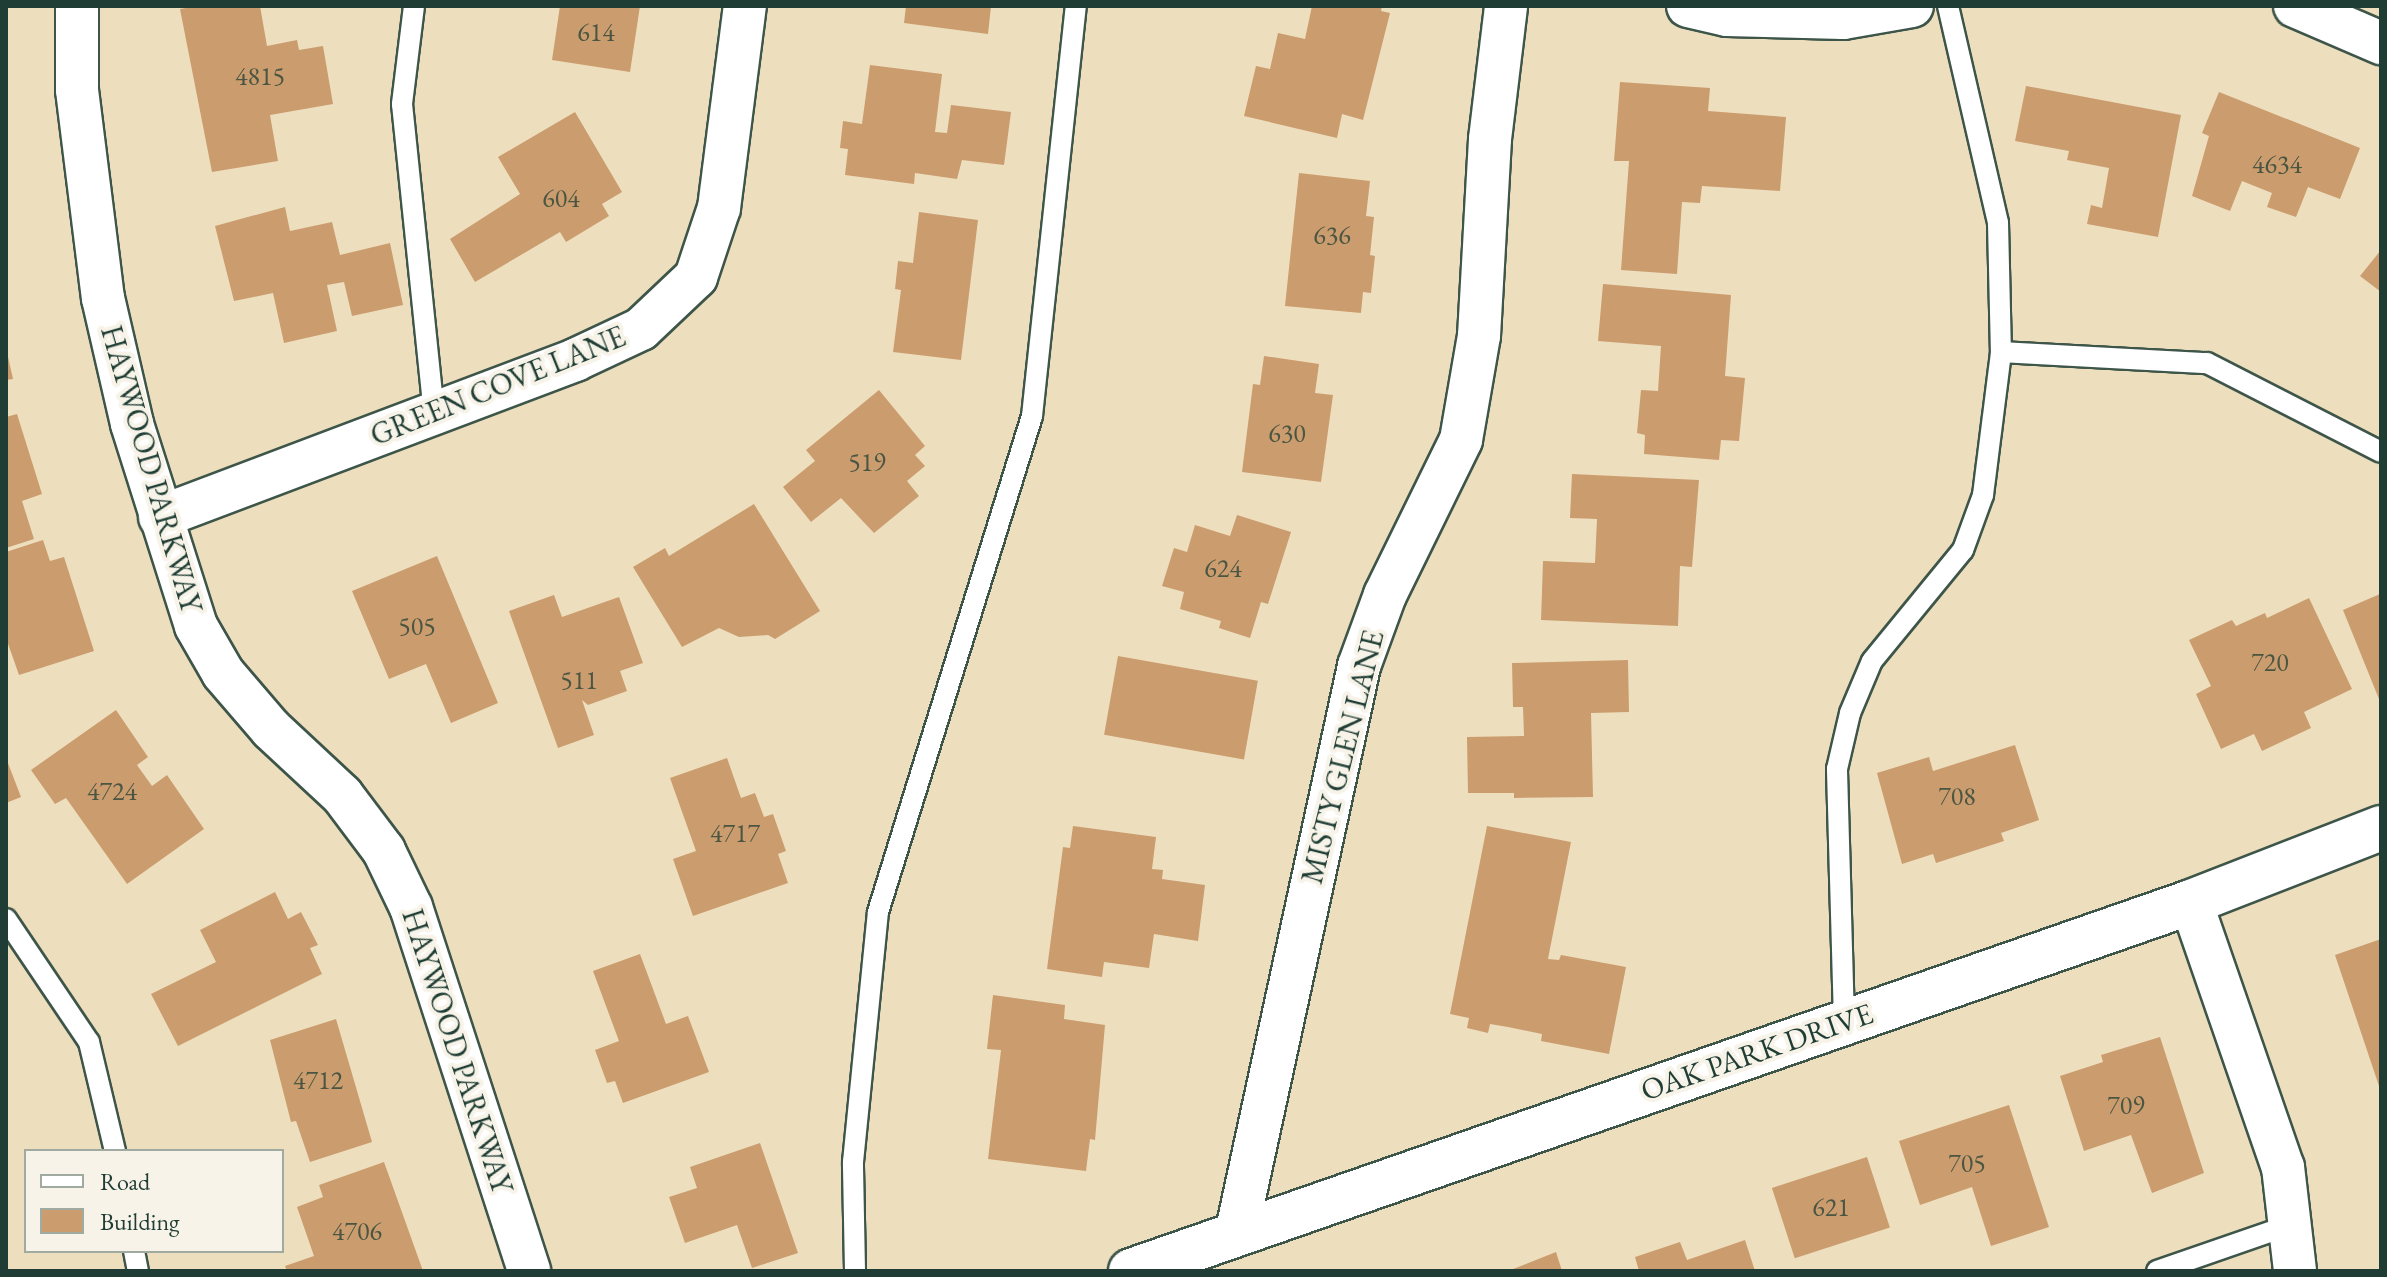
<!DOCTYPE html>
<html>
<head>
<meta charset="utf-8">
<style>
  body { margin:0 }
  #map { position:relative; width:2387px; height:1277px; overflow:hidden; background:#eddfbe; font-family:"EB Garamond",serif }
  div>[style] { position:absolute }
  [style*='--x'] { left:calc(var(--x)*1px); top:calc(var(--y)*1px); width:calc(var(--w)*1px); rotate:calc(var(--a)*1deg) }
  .building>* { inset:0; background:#cb9c6e; transform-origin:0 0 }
  .roads { filter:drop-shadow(2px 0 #3e5549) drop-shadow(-2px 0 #3e5549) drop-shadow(0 2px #3e5549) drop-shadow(0 -2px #3e5549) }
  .lane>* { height:20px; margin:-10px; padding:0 10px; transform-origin:10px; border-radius:10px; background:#fff }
  .street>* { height:42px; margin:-21px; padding:0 21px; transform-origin:21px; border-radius:21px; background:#fff }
  .secondary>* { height:44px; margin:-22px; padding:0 22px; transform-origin:22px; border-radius:22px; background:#fff }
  span { translate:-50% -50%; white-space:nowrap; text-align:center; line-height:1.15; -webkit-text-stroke:8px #f7f3e8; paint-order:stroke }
  .number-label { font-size:26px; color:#4a5542 }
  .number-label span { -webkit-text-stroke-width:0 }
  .street-label { font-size:30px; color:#1f3d34 }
  .frame { position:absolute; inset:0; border:8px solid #1f3d34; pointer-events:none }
  .legend { position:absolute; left:24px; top:1149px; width:260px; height:104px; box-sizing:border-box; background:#f7f3e8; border:2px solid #a1aaa0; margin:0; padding:10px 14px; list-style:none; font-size:24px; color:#1f3d34 }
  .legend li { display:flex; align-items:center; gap:16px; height:40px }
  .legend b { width:40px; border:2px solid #a1aaa0 }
</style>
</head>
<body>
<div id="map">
  <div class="building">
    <div style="clip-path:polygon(198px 6px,260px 6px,267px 46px,297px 40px,299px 50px,323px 46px,333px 104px,270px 115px,278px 161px,212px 172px,180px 9px)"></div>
    <div style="clip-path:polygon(560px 6px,640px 6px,630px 72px,552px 60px)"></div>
    <div style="clip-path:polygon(906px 6px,991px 6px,988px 34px,904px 23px)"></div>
    <div style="clip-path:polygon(1312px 6px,1382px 6px,1381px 11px,1390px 13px,1363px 120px,1342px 114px,1337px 138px,1244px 116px,1256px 66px,1270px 69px,1278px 33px,1305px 39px)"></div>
    <div style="clip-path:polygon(870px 65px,942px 74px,935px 132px,947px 133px,951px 105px,1011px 112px,1004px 165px,962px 160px,957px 179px,915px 173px,914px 184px,845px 175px,848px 149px,840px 148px,843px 121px,862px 124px)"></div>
    <div style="clip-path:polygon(1620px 82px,1710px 88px,1708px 111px,1786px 117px,1780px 191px,1702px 186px,1700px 203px,1682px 202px,1677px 274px,1621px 270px,1629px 161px,1614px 161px)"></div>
    <div style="clip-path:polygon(2026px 86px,2181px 115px,2158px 237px,2087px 224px,2091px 205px,2102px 208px,2109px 168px,2067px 160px,2069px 151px,2015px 141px)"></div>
    <div style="clip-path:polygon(2219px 92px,2360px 148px,2340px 199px,2308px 187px,2296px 217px,2267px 207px,2272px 193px,2242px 181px,2230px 211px,2192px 196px,2209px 136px,2202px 133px)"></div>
    <div style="clip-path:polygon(575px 112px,622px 192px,602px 204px,609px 216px,566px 242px,560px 232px,475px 282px,450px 239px,520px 194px,498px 157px)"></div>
    <div style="clip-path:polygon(1299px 173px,1370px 181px,1366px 216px,1374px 217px,1370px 255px,1375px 256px,1371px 293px,1363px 292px,1361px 313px,1285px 306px)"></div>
    <div style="clip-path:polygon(285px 207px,290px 231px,332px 222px,340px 255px,390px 243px,403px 305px,352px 316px,344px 282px,327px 285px,337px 331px,284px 343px,273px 293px,234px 301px,215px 226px)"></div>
    <div style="clip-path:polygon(919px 212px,978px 220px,961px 360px,893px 352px,901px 290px,895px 289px,898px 261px,913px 263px)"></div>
    <div style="clip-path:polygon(2381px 250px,2381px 292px,2360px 276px)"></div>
    <div style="clip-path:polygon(1603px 284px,1731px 295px,1725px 376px,1745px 378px,1739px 441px,1721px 440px,1719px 460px,1644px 454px,1645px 435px,1637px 433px,1641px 390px,1658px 391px,1661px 346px,1598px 341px)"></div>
    <div style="clip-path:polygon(6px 348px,13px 379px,6px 380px)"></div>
    <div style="clip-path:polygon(1264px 356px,1319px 364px,1315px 393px,1333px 395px,1321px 482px,1242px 472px,1253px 384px,1260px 385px)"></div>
    <div style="clip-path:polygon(879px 390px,925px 446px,915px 455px,925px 466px,907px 481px,919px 496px,874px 533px,841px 498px,811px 522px,783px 487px,815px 461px,806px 450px)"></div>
    <div style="clip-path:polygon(17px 414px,42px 494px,22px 501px,34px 539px,6px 548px,6px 417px)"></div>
    <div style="clip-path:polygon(1572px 474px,1699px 480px,1692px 567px,1680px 566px,1678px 626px,1541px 620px,1543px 561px,1595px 563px,1597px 519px,1570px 518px)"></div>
    <div style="clip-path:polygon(754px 504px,820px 611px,775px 639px,768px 635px,739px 637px,719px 628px,682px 647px,633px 567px,665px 548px,669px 556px)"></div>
    <div style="clip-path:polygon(1237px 515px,1291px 532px,1268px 604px,1261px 602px,1250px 638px,1219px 628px,1221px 621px,1180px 609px,1184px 592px,1162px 586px,1174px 548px,1187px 552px,1195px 525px,1230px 536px)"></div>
    <div style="clip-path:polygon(43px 540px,50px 561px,64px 557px,94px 651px,19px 675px,6px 638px,6px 552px)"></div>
    <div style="clip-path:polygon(437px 556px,498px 703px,451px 723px,426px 664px,389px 679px,352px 591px)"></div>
    <div style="clip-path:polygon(2380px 594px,2381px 596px,2381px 704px,2343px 610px)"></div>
    <div style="clip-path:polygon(554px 595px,562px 617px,619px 597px,643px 663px,620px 671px,627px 691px,588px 705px,582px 700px,594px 735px,558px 748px,509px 611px)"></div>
    <div style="clip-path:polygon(2309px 598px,2352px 689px,2304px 712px,2311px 728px,2262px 751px,2254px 734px,2221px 749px,2196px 694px,2211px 686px,2189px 640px,2232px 620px,2236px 626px,2265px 613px,2267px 618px)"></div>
    <div style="left:1118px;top:656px;width:142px;height:80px;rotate:10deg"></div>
    <div style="clip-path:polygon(1628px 660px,1629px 712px,1591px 713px,1593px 797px,1514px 798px,1514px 793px,1468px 793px,1467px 737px,1524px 736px,1523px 707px,1513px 707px,1512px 663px)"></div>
    <div style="clip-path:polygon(116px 710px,148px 757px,137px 765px,152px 786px,167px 775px,204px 829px,127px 884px,66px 798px,55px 804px,31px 770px)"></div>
    <div style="clip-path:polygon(2015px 745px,2039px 820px,2001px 833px,2004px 841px,1936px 863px,1933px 854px,1902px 864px,1877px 773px,1929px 757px,1933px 771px)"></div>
    <div style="clip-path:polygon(6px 758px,21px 797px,6px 803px)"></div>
    <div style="clip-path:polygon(727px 758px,741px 798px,755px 793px,764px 817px,773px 814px,786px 851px,778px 854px,788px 883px,693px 916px,673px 859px,696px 851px,670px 778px)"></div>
    <div style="clip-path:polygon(1073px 826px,1156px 837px,1152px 869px,1163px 870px,1162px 879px,1205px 885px,1198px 941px,1154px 934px,1149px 968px,1104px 962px,1102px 977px,1047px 969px,1063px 847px,1070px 848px)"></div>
    <div style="clip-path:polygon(1487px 826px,1571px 842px,1548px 959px,1559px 960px,1561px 955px,1626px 967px,1609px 1054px,1541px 1041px,1542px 1034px,1508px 1027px,1490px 1024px,1488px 1033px,1467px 1028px,1469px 1018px,1450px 1014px)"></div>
    <div style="clip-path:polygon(275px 892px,288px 919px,301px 912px,318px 945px,310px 948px,322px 974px,178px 1046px,151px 994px,216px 962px,200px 930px)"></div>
    <div style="clip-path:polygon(2381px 939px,2381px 1085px,2379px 1086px,2335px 955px)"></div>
    <div style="clip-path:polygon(640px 954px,666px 1024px,688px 1016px,709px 1072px,623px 1103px,615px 1081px,607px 1083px,595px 1050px,619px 1041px,593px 971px)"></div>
    <div style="clip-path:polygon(993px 995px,1065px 1005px,1064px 1019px,1105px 1025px,1095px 1140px,1090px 1139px,1086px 1171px,988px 1159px,1001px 1050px,987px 1049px)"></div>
    <div style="clip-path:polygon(336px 1019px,372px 1142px,310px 1162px,296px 1121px,291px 1122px,270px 1040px)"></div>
    <div style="clip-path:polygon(2160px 1037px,2204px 1173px,2152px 1193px,2131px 1135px,2084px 1151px,2060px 1076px,2103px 1062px,2101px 1055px)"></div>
    <div style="clip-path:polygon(2009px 1105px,2049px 1227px,1991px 1246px,1972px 1187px,1920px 1205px,1899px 1141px)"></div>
    <div style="clip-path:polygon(760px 1143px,798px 1253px,752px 1268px,737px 1225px,685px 1243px,669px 1197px,697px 1188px,690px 1167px)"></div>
    <div style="left:1867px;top:1157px;width:74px;height:100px;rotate:72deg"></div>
    <div style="clip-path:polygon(384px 1162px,423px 1271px,287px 1271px,285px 1266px,314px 1256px,297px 1207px,323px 1197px,319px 1185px)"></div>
    <div style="clip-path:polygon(1745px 1240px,1755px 1271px,1639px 1271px,1635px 1257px,1680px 1242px,1687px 1260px)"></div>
    <div style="clip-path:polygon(1556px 1252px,1562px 1271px,1508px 1271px)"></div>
  </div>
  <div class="roads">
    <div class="lane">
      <div style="--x:414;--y:6;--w:99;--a:97"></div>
      <div style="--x:402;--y:104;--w:310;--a:84.1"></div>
      <div style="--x:1948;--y:6;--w:223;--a:77"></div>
      <div style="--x:1998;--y:223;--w:129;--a:88.7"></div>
      <div style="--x:2001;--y:352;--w:206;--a:3.1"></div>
      <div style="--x:2207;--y:363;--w:195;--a:27.1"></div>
      <div style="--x:6;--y:919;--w:148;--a:56"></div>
      <div style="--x:89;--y:1042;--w:112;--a:76.6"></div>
      <div style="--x:1844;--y:1021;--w:252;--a:-91.6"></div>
      <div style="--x:1837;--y:769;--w:57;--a:-76.9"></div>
      <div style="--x:1850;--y:713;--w:56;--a:-67.1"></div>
      <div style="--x:1872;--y:661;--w:144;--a:-50.7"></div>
      <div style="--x:1963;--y:550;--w:59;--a:-70"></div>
      <div style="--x:1983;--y:495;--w:144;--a:-82.8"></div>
      <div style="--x:134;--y:1251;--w:20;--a:79"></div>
      <div style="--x:855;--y:1271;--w:109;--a:-91.1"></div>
      <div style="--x:853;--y:1162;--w:251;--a:-84.3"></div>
      <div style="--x:878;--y:912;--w:519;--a:-72.75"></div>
      <div style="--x:1032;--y:416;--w:412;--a:-83.9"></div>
      <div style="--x:2157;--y:1271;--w:144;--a:-19.1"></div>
    </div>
    <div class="street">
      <div style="--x:77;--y:6;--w:84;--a:90"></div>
      <div style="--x:77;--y:90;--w:210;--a:82.9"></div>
      <div style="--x:103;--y:298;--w:129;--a:77"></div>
      <div style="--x:132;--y:424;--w:212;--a:72.4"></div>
      <div style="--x:196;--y:626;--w:54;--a:60.1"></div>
      <div style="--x:223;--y:673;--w:74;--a:49.4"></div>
      <div style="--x:271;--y:729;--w:97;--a:42.9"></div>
      <div style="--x:342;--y:795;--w:70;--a:53.1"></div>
      <div style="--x:384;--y:851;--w:62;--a:64.3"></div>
      <div style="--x:411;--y:907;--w:383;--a:72"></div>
      <div style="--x:1688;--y:6;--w:40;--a:13"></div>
      <div style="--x:1727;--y:15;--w:116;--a:1.5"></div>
      <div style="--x:1843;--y:18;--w:70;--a:-9.9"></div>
      <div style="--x:2295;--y:6;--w:94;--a:23.3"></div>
      <div style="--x:160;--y:517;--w:444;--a:-20.7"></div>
      <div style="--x:575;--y:360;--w:73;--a:-25.2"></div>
      <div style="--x:641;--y:329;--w:76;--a:-43.4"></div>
      <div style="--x:696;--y:277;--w:73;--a:-71.6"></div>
      <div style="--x:719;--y:208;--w:204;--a:-82.7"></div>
      <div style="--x:2191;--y:902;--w:281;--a:70.9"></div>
      <div style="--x:2283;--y:1167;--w:105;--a:83.4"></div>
      <div style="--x:1236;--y:1235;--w:582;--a:-77.8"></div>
      <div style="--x:1359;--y:666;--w:76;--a:-69.9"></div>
      <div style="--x:1385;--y:595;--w:173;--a:-63.9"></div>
      <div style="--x:1461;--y:440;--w:106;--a:-80.2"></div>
      <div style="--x:1479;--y:336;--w:197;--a:-86.8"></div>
      <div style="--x:1490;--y:139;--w:134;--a:-83.1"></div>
    </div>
    <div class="secondary">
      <div style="--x:1131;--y:1271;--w:1122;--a:-19.19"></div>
      <div style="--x:2191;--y:902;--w:204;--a:-21.3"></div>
    </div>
  </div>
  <div class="number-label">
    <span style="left:596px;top:33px">614</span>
    <span style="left:260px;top:77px">4815</span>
    <span style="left:2277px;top:165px">4634</span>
    <span style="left:561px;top:199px">604</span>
    <span style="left:1332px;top:236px">636</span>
    <span style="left:1287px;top:434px">630</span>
    <span style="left:867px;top:463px">519</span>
    <span style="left:1223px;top:569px">624</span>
    <span style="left:417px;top:627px">505</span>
    <span style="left:2270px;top:663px">720</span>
    <span style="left:579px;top:681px">511</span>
    <span style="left:112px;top:792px">4724</span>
    <span style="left:1957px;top:797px">708</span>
    <span style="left:735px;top:834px">4717</span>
    <span style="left:318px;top:1081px">4712</span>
    <span style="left:2126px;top:1106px">709</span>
    <span style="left:1967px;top:1164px">705</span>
    <span style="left:1831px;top:1208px">621</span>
    <span style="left:357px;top:1232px">4706</span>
  </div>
  <div class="street-label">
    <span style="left:498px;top:386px;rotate:-22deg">GREEN COVE LANE</span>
    <span style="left:151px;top:469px;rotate:74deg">HAYWOOD PARKWAY</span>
    <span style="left:1343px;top:757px;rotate:-76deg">MISTY GLEN LANE</span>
    <span style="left:457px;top:1051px;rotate:72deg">HAYWOOD PARKWAY</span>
    <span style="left:1757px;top:1052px;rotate:-19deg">OAK PARK DRIVE</span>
  </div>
  <div class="frame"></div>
  <ul class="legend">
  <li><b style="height:10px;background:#fff"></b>Road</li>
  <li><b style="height:22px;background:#cb9c6e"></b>Building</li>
  </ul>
</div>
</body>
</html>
